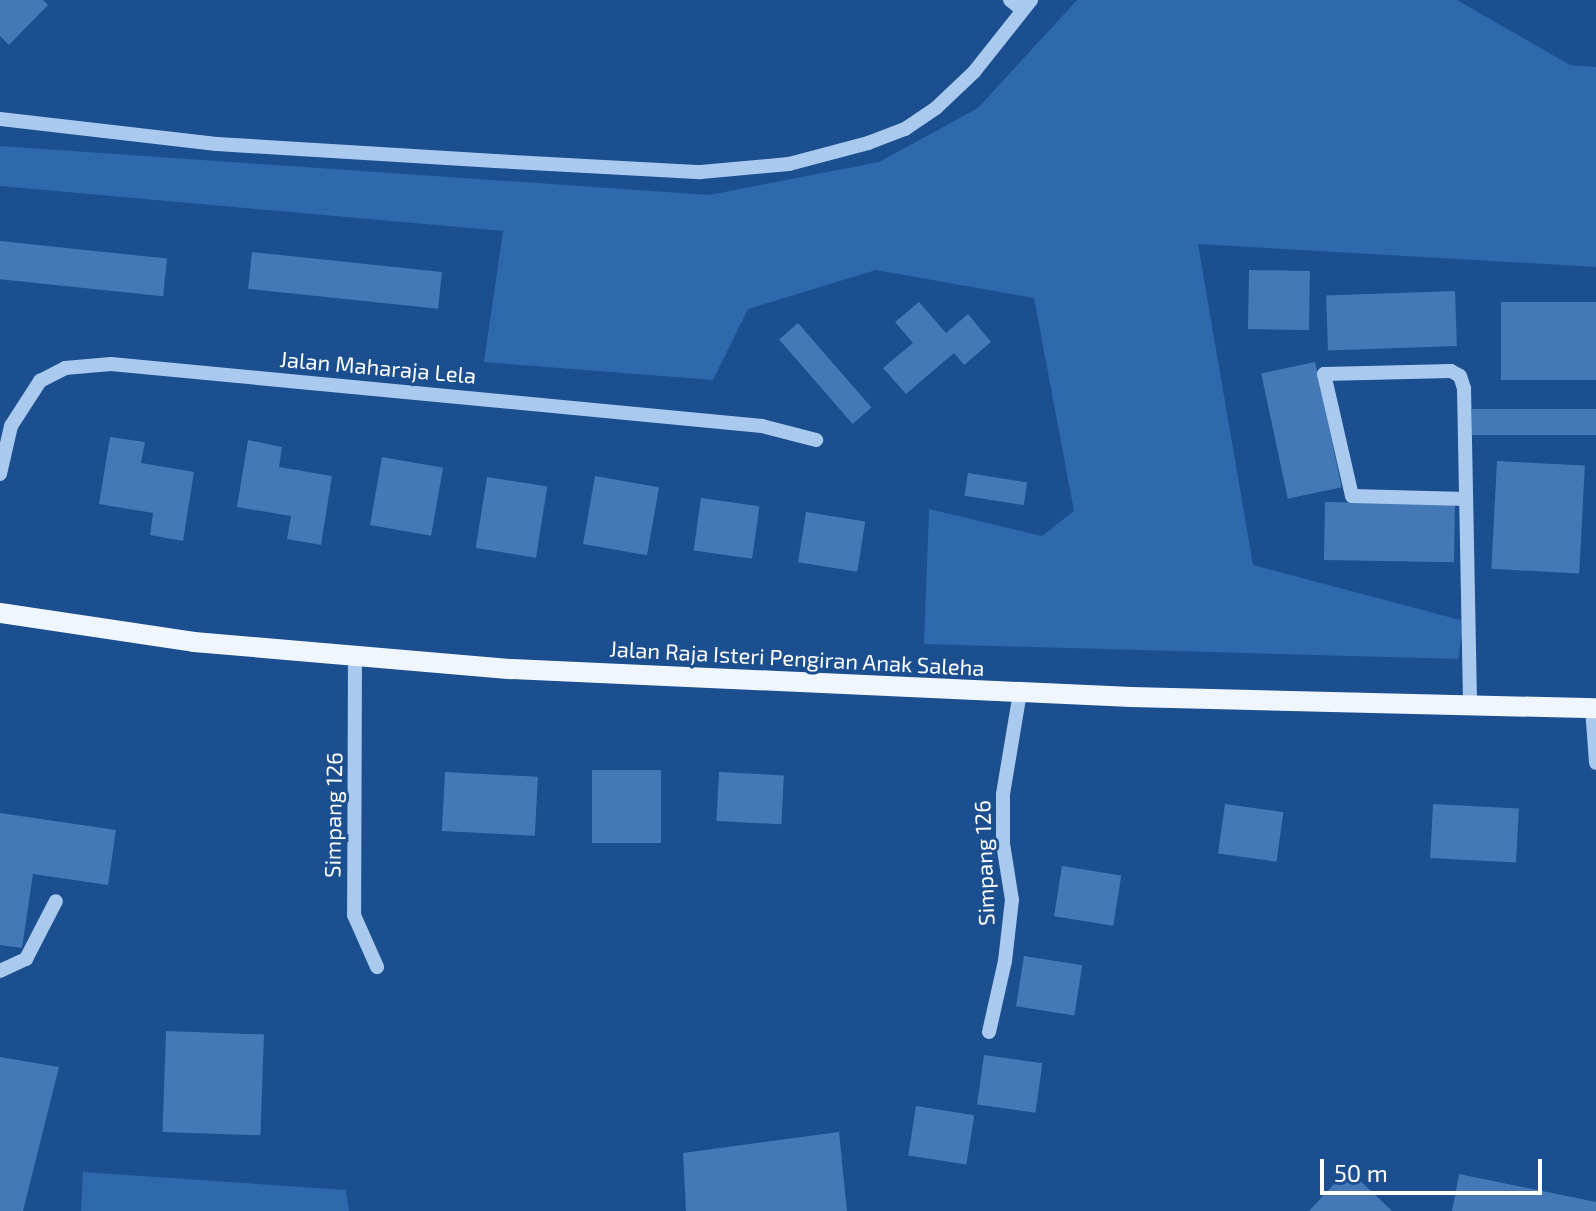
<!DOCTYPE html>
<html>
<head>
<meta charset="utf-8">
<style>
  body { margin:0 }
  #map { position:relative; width:1596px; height:1211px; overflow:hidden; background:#1b4f8f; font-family:"Exo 2",sans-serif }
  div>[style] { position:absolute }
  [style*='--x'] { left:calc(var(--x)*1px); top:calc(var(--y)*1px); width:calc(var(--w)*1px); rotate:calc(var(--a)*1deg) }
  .green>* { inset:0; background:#2e69ad }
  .building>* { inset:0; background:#4478b7; transform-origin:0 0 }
  .minor>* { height:14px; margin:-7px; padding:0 7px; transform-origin:7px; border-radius:7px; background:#a9c9ee }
  .major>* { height:20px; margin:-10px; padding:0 10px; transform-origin:10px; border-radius:10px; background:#f0f6ff }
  span { translate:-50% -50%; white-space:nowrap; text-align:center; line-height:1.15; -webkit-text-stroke:6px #1b4f8f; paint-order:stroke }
  .street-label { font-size:22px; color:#fff }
  .scale { position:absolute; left:1320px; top:1159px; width:222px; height:36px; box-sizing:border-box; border:4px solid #fff; border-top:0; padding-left:10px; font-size:24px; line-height:28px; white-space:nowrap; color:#fff; -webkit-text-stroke:6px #1b4f8f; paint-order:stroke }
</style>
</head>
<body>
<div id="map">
  <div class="green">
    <div style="clip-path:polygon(1077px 0,1457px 0,1570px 65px,1596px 67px,1596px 267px,1198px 244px,1253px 565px,1464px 621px,1458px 659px,924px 644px,929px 509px,1042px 536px,1074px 511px,1034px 298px,876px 270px,748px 309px,713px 380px,484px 362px,503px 231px,0 186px,0 146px,709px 195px,879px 162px,978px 108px)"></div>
    <div style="clip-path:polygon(83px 1172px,346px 1190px,349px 1211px,81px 1211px)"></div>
  </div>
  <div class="building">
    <div style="clip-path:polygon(0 0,43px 0,48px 5px,9px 45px,0 36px)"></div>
    <div style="left:0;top:241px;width:168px;height:38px;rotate:6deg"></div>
    <div style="left:252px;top:252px;width:191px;height:37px;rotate:6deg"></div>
    <div style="left:1249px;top:270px;width:61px;height:59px;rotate:1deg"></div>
    <div style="left:1455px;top:291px;width:55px;height:129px;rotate:88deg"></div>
    <div style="clip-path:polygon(919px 302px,946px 333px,968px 314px,991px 342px,964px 365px,954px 353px,906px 394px,883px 368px,913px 343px,895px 322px)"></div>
    <div style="left:1596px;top:302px;width:78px;height:95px;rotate:90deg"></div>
    <div style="left:798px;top:323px;width:112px;height:25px;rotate:49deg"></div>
    <div style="left:1315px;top:362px;width:128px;height:55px;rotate:78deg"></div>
    <div style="left:1472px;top:409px;width:124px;height:26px"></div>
    <div style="clip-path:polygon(110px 437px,145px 442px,141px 463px,194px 472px,183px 541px,150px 535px,153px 513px,99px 504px)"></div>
    <div style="clip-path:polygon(248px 440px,282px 447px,279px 467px,332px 476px,321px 545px,287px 539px,291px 516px,237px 507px)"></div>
    <div style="left:382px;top:457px;width:62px;height:69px;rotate:10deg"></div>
    <div style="left:1497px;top:461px;width:88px;height:108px;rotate:3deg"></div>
    <div style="left:968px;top:473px;width:60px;height:23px;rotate:9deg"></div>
    <div style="left:595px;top:476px;width:65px;height:69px;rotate:10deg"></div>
    <div style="left:487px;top:477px;width:61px;height:72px;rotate:9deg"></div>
    <div style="left:701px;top:498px;width:59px;height:53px;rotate:8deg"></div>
    <div style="left:1325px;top:502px;width:130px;height:58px;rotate:1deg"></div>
    <div style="left:806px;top:512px;width:60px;height:51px;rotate:9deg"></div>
    <div style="left:592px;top:770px;width:69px;height:73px"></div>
    <div style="left:445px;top:772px;width:93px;height:59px;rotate:3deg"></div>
    <div style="left:719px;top:772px;width:65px;height:49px;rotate:3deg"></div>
    <div style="left:1225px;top:804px;width:59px;height:50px;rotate:8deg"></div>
    <div style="left:1433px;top:804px;width:86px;height:54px;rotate:3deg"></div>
    <div style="clip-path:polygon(0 813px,116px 830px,108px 885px,33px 874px,22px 948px,0 945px)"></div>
    <div style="left:1062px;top:866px;width:60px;height:51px;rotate:9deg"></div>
    <div style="left:1024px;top:956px;width:59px;height:51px;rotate:9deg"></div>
    <div style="left:166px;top:1031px;width:98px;height:101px;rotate:2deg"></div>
    <div style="left:984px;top:1055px;width:59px;height:50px;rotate:8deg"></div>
    <div style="clip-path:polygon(0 1057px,59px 1067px,23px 1211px,0 1211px)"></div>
    <div style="left:916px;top:1106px;width:59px;height:50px;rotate:9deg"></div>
    <div style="clip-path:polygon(839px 1132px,847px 1211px,686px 1211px,683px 1153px)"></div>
    <div style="clip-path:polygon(1348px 1169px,1392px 1211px,1309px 1211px)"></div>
    <div style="clip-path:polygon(1459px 1174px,1596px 1202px,1596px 1211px,1452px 1211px)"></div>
  </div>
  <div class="minor">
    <div style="--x:1010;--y:0;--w:16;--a:38"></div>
    <div style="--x:0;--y:119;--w:218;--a:6.6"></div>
    <div style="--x:217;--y:144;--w:279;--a:3.5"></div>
    <div style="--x:495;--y:161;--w:206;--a:3.1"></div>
    <div style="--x:701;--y:172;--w:88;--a:-5.2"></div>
    <div style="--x:789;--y:164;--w:82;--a:-14.9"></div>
    <div style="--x:868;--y:143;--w:40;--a:-21"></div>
    <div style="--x:905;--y:129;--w:37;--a:-34"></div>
    <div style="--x:936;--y:108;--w:52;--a:-43.5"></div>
    <div style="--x:974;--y:72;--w:92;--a:-51.6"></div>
    <div style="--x:0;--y:474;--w:49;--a:-77.1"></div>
    <div style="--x:11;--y:426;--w:54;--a:-57.2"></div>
    <div style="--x:40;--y:381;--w:28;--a:-27"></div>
    <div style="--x:65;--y:368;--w:46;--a:-5"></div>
    <div style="--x:111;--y:364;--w:654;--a:5.44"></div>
    <div style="--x:762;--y:426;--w:56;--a:14.5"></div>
    <div style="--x:1466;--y:499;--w:114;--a:-178.5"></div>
    <div style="--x:1352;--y:496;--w:125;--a:-102.9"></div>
    <div style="--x:1324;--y:374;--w:127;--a:-1.4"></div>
    <div style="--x:1451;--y:371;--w:10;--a:29"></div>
    <div style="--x:1460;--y:376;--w:13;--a:72"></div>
    <div style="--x:1464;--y:388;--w:317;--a:88.9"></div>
    <div style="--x:355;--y:658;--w:257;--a:90.2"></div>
    <div style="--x:354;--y:915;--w:57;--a:66.1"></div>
    <div style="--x:1592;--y:708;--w:55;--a:85.8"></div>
    <div style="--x:0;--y:971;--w:29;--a:-25"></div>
    <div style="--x:26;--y:959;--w:65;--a:-62.7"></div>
    <div style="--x:989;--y:1032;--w:73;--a:-77.3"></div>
    <div style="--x:1005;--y:961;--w:61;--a:-83.5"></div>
    <div style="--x:1012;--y:900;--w:57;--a:-99.1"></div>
    <div style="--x:1003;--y:844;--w:50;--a:-90"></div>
    <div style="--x:1003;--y:794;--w:103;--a:-80.5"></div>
  </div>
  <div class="major">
    <div style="--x:0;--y:613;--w:196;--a:8.5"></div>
    <div style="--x:194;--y:642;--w:319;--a:4.9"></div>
    <div style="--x:512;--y:669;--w:620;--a:2.59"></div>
    <div style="--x:1131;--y:697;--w:465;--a:1.4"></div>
  </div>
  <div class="street-label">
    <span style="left:378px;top:367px;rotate:5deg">Jalan Maharaja Lela</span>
    <span style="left:797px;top:658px;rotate:3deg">Jalan Raja Isteri Pengiran Anak Saleha</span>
    <span style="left:333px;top:815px;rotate:-89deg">Simpang 126</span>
    <span style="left:984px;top:863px;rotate:-92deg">Simpang 126</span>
  </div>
  <div class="scale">50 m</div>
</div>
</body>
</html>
